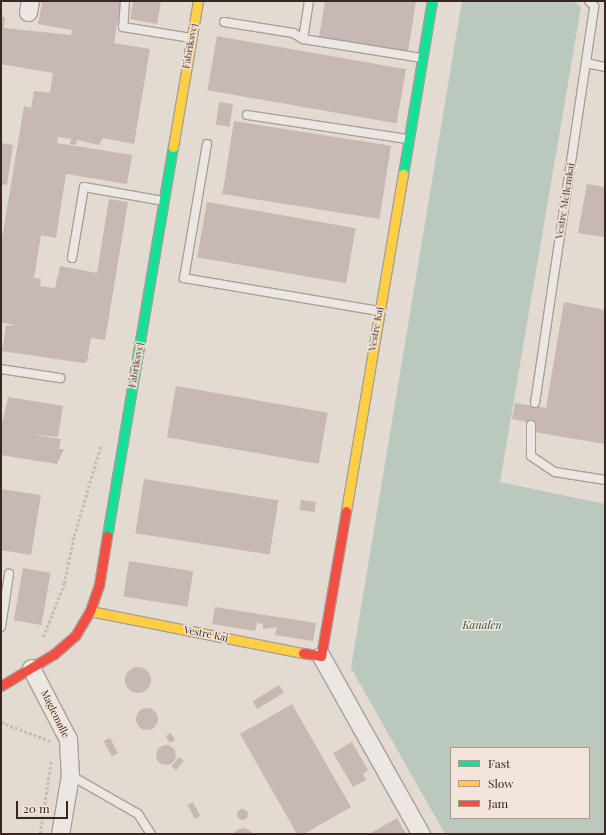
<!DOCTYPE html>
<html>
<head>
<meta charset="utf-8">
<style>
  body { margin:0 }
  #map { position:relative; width:606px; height:835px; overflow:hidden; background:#e3dad2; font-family:"Playfair Display",serif }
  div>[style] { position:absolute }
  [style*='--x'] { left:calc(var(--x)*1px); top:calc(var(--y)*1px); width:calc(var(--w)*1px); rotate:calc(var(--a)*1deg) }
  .water>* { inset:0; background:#bbc8bd }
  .building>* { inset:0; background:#c7b8b3; transform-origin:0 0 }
  .round { border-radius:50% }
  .path>* { height:2.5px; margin-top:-1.25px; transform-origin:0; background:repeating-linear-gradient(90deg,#c5beb8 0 3px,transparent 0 5px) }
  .roads { filter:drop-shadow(1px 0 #a9a09a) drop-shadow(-1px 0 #a9a09a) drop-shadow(0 1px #a9a09a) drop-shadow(0 -1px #a9a09a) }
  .lane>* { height:8px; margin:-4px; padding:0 4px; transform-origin:4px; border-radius:4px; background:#ece7e2 }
  .street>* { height:17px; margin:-8.5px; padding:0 8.5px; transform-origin:8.5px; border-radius:8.5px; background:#ece7e2 }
  .fast>* { height:9px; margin:-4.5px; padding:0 4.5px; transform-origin:4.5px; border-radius:4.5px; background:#16e098 }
  .slow>* { height:9px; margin:-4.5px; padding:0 4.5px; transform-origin:4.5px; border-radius:4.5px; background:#ffcf43 }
  .jam>* { height:9px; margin:-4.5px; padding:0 4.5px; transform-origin:4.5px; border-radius:4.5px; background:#f24e42 }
  span { translate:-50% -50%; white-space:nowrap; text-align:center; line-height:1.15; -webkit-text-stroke:3px #f3e5d9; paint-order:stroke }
  .street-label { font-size:10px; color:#382722 }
  .water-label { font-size:11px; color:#32574b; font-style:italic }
  .frame { position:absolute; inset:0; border:2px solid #382722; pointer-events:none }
  .legend { position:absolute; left:450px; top:747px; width:140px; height:72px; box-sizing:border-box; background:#f3e5d9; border:1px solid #a89990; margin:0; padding:5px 7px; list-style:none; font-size:12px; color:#382722 }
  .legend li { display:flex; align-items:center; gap:8px; height:20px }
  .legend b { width:20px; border:1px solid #a89990 }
  .scale { position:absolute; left:16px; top:801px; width:52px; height:18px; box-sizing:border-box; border:2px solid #382722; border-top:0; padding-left:5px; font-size:12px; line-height:14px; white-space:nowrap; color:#382722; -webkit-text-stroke:3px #f3e5d9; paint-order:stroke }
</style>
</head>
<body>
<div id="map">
  <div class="water">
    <div style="clip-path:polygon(evenodd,462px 1px,574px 1px,581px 7px,500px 482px,605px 504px,605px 834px,445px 834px,351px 668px,462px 1px,451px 748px,589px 748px,589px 818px,451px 818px,451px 748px)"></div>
  </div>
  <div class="building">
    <div style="clip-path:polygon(38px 1px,121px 1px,114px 43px,150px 49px,134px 144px,103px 138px,99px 145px,77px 140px,76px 145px,70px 144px,71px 139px,58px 137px,57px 143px,132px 155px,127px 184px,66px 174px,56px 238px,41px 235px,34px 278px,41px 279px,40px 286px,55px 288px,60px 266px,97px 273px,109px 199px,128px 202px,105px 340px,91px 338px,87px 362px,83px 363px,2px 351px,6px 326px,15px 325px,1px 322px,1px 244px,24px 106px,31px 108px,34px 91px,50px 93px,53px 73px,1px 64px,1px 17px,5px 17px,4px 28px,71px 35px,72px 30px,38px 24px,42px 3px)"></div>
    <div style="clip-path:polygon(133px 1px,161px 1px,157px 24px,130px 19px)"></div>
    <div style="clip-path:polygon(325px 1px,416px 1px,408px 52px,319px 37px)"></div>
    <div style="left:217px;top:36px;width:192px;height:55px;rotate:10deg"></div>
    <div style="left:219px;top:102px;width:14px;height:23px;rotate:8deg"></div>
    <div style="left:234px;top:121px;width:159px;height:74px;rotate:9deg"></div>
    <div style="clip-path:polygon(1px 143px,13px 145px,7px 185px,1px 184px)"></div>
    <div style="clip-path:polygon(587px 184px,605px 187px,605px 237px,578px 233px)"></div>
    <div style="left:207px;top:202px;width:151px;height:56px;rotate:10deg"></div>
    <div style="clip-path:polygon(564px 302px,605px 310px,605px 444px,534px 432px,535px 423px,512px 419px,515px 403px,546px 408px)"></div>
    <div style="left:176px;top:386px;width:154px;height:52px;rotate:10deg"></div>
    <div style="clip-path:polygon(8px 397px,63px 406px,58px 437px,30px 434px,61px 439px,59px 449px,64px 449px,57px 464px,1px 455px,1px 429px)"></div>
    <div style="left:144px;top:479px;width:136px;height:55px;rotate:9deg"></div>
    <div style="clip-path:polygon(1px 489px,41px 495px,31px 555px,1px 550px)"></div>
    <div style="left:301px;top:500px;width:15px;height:10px;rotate:8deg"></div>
    <div style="left:129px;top:561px;width:65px;height:36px;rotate:9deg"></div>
    <div style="left:23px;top:568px;width:28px;height:53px;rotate:10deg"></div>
    <div style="clip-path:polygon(215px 607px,316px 623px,313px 641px,275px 635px,277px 627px,263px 629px,263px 624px,257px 623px,255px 631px,212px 624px)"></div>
    <div class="round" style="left:125px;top:667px;width:26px;height:26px"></div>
    <div style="left:279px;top:685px;width:9px;height:31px;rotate:58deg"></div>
    <div style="clip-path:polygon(292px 704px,351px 807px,304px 834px,297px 834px,240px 734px)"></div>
    <div class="round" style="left:136px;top:708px;width:22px;height:22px"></div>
    <div style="left:171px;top:733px;width:8px;height:6px;rotate:60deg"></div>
    <div style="left:110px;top:738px;width:17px;height:7px;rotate:62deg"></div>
    <div style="clip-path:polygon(352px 742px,368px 770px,363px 774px,366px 780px,353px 787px,333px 753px)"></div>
    <div class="round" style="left:156px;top:745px;width:20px;height:20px"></div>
    <div style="left:179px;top:757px;width:6px;height:12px;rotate:39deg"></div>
    <div style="left:193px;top:802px;width:16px;height:6px;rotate:63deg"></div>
    <div class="round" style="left:236.5px;top:808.5px;width:11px;height:11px"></div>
    <div style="clip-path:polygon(397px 818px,406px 834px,369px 834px)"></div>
    <div style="clip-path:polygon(239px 829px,245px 828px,254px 834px,232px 834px)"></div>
  </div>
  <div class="path">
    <div style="--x:43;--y:637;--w:57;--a:-68.4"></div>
    <div style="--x:64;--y:584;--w:49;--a:-78.2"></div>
    <div style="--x:74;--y:536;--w:95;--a:-73.5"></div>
    <div style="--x:1;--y:722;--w:53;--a:21.2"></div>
    <div style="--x:40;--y:834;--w:74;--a:-81.4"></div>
  </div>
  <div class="roads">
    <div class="lane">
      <div style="--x:125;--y:1;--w:26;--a:94"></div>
      <div style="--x:123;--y:27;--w:69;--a:9.2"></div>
      <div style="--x:224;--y:22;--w:70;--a:9.1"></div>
      <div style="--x:293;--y:33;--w:12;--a:31"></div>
      <div style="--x:303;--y:39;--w:121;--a:9.1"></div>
      <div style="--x:303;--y:39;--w:38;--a:-81"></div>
      <div style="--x:586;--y:63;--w:19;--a:12"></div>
      <div style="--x:247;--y:115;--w:163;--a:8.5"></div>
      <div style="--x:207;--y:144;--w:136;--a:99.7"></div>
      <div style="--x:184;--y:278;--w:198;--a:9.6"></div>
      <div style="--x:72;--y:258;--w:72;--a:-80.4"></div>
      <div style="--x:84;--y:187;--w:80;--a:10"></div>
      <div style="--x:1;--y:369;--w:60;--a:8.7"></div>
      <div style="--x:535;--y:403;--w:401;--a:-81.5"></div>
      <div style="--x:594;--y:6;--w:7;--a:-135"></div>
      <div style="--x:531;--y:425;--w:31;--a:90"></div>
      <div style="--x:531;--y:456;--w:29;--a:34"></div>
      <div style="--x:555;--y:472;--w:51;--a:9.1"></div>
      <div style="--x:1;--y:627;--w:54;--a:-81.4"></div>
      <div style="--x:70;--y:775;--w:78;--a:29.8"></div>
      <div style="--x:138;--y:814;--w:24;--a:57"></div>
    </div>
    <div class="street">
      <div style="--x:28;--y:12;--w:11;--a:-80"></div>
      <div style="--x:321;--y:656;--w:204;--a:60.7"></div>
      <div style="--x:31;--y:668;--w:80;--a:62.5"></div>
      <div style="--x:68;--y:739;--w:36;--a:87"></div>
      <div style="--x:70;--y:775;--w:60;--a:99.6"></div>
    </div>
    <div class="fast">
      <div style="--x:403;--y:174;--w:175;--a:-80.5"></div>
      <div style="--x:107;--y:536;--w:395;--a:-80.4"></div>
    </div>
    <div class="slow">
      <div style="--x:173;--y:147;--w:148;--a:-80.3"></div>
      <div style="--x:346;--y:511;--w:342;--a:-80.4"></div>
      <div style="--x:90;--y:611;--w:217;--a:11.2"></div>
    </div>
    <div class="jam">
      <div style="--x:303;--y:653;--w:18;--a:9"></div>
      <div style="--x:321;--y:656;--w:147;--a:-80.2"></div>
      <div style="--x:1;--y:686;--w:62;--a:-31.1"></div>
      <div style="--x:54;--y:654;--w:28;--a:-41"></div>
      <div style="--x:75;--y:636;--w:29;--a:-59"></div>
      <div style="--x:90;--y:611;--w:28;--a:-71"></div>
      <div style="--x:99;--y:585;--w:50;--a:-80.7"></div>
    </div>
  </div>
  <div class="street-label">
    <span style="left:190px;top:46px;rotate:-80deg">Fabriksvej</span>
    <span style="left:565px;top:201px;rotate:-81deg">Vestre Mellemkaj</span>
    <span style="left:376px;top:329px;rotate:-80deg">Vestre Kaj</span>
    <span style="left:136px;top:365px;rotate:-80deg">Fabriksvej</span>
    <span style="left:206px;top:634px;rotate:11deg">Vestre Kaj</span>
    <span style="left:55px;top:714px;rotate:64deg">Maglemølle</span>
  </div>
  <div class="water-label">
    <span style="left:482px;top:625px">Kanalen</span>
  </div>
  <div class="frame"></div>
  <ul class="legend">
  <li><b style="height:5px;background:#16e098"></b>Fast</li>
  <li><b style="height:5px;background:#ffcf43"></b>Slow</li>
  <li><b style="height:5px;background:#f24e42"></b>Jam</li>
  </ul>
  <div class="scale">20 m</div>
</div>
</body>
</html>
